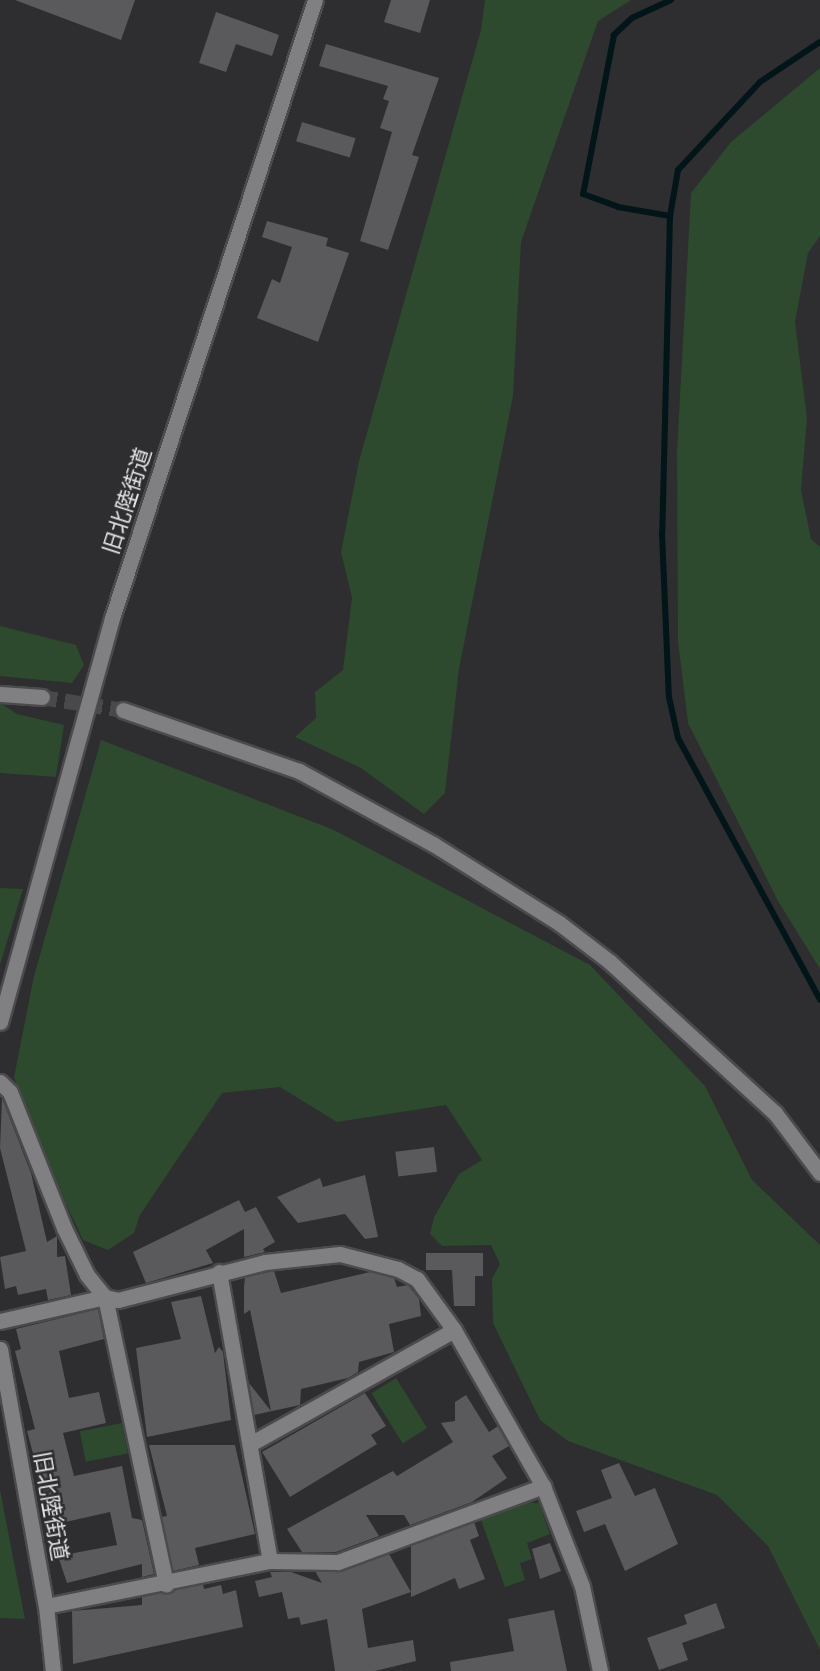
<!DOCTYPE html>
<html>
<head>
<meta charset="utf-8">
<style>
  body { margin:0 }
  #map { position:relative; width:820px; height:1671px; overflow:hidden; background:#2e2d2f; font-family:"Titillium Web","Noto Sans JP",sans-serif }
  div>[style] { position:absolute }
  [style*='--x'] { left:calc(var(--x)*1px); top:calc(var(--y)*1px); width:calc(var(--w)*1px); rotate:calc(var(--a)*1deg) }
  .green>* { inset:0; background:#2d492e; transform-origin:0 0 }
  .stream>* { height:6px; margin:-3px; padding:0 3px; transform-origin:3px; border-radius:3px; background:#021518 }
  .building>* { inset:0; background:#5a595c; transform-origin:0 0 }
  .tertiary-tunnel>* { height:15px; margin-top:-7.5px; transform-origin:0; background:repeating-linear-gradient(90deg,#49484a 0 15px,transparent 0 23px) }
  .roads { filter:drop-shadow(2px 0 #4b4a4c) drop-shadow(-2px 0 #4b4a4c) drop-shadow(0 2px #4b4a4c) drop-shadow(0 -2px #4b4a4c) }
  .minor>* { height:15px; margin:-7.5px; padding:0 7.5px; transform-origin:7.5px; border-radius:7.5px; background:#807f82 }
  .tertiary>* { height:15px; margin:-7.5px; padding:0 7.5px; transform-origin:7.5px; border-radius:7.5px; background:#807f82 }
  span { translate:-50% -50%; white-space:nowrap; text-align:center; line-height:1.15; -webkit-text-stroke:5px #2e2d2f; paint-order:stroke }
  .street-label { font-size:22px; color:#e2e2e4 }
</style>
</head>
<body>
<div id="map">
  <div class="green">
    <div style="clip-path:polygon(485px 0,631px 0,598px 21px,521px 242px,513px 396px,459px 669px,445px 793px,424px 814px,361px 768px,295px 737px,316px 718px,315px 692px,343px 670px,352px 598px,341px 552px,359px 461px,481px 30px)"></div>
    <div style="clip-path:polygon(820px 68px,820px 236px,808px 253px,795px 322px,807px 418px,801px 490px,811px 539px,820px 547px,820px 969px,778px 901px,688px 723px,678px 641px,677px 452px,691px 193px,731px 142px)"></div>
    <div style="clip-path:polygon(0 626px,76px 645px,84px 665px,72px 683px,0 676px)"></div>
    <div style="clip-path:polygon(0 703px,17px 714px,64px 725px,56px 777px,0 773px)"></div>
    <div style="clip-path:polygon(101px 740px,334px 830px,590px 965px,705px 1086px,752px 1180px,820px 1245px,820px 1650px,768px 1546px,717px 1495px,568px 1441px,540px 1420px,493px 1323px,492px 1279px,500px 1264px,491px 1245px,442px 1246px,430px 1234px,434px 1217px,459px 1174px,482px 1160px,446px 1105px,337px 1122px,280px 1087px,222px 1093px,140px 1215px,134px 1233px,108px 1250px,83px 1240px,28px 1124px,14px 1077px,34px 976px)"></div>
    <div style="clip-path:polygon(0 888px,23px 889px,0 965px)"></div>
    <div style="left:396px;top:1378px;width:59px;height:29px;rotate:58deg"></div>
    <div style="left:122px;top:1423px;width:31px;height:43px;rotate:79deg"></div>
    <div style="clip-path:polygon(0 1490px,25px 1619px,0 1618px)"></div>
    <div style="clip-path:polygon(527px 1502px,539px 1503px,550px 1534px,527px 1543px,532px 1559px,520px 1563px,525px 1580px,505px 1587px,481px 1520px)"></div>
  </div>
  <div class="stream">
    <div style="--x:671;--y:0;--w:43;--a:155.2"></div>
    <div style="--x:632;--y:18;--w:25;--a:137"></div>
    <div style="--x:614;--y:35;--w:162;--a:101"></div>
    <div style="--x:583;--y:194;--w:37;--a:20"></div>
    <div style="--x:618;--y:207;--w:53;--a:9.8"></div>
    <div style="--x:670;--y:216;--w:317;--a:91.4"></div>
    <div style="--x:662;--y:533;--w:164;--a:87.6"></div>
    <div style="--x:669;--y:697;--w:42;--a:77.6"></div>
    <div style="--x:678;--y:738;--w:298;--a:61.5"></div>
    <div style="--x:670;--y:216;--w:47;--a:-80.1"></div>
    <div style="--x:678;--y:170;--w:120;--a:-47"></div>
    <div style="--x:760;--y:82;--w:72;--a:-33.7"></div>
  </div>
  <div class="building">
    <div style="clip-path:polygon(15px 0,135px 0,121px 40px)"></div>
    <div style="clip-path:polygon(391px 0,430px 0,420px 33px,384px 22px)"></div>
    <div style="clip-path:polygon(216px 12px,279px 35px,272px 56px,236px 44px,226px 72px,199px 63px)"></div>
    <div style="clip-path:polygon(326px 44px,439px 78px,412px 155px,419px 157px,388px 250px,360px 241px,392px 132px,380px 128px,389px 101px,383px 99px,388px 86px,319px 66px)"></div>
    <div style="left:302px;top:122px;width:56px;height:20px;rotate:17deg"></div>
    <div style="clip-path:polygon(267px 221px,328px 238px,326px 246px,349px 253px,318px 342px,257px 318px,272px 279px,280px 283px,292px 247px,262px 237px)"></div>
    <div style="clip-path:polygon(2px 1098px,31px 1173px,47px 1242px,57px 1236px,57px 1257px,65px 1256px,71px 1295px,48px 1300px,46px 1289px,18px 1295px,16px 1286px,5px 1289px,0 1257px,26px 1251px,0 1148px)"></div>
    <div style="left:434px;top:1147px;width:25px;height:39px;rotate:83deg"></div>
    <div style="clip-path:polygon(365px 1175px,378px 1237px,365px 1239px,345px 1214px,298px 1223px,277px 1197px,320px 1178px,323px 1187px)"></div>
    <div style="clip-path:polygon(239px 1200px,245px 1212px,256px 1207px,275px 1242px,263px 1249px,265px 1252px,244px 1257px,244px 1229px,206px 1250px,213px 1263px,146px 1283px,133px 1252px)"></div>
    <div style="clip-path:polygon(426px 1253px,483px 1253px,483px 1276px,475px 1276px,475px 1306px,454px 1306px,452px 1270px,426px 1270px)"></div>
    <div style="clip-path:polygon(274px 1271px,281px 1293px,370px 1272px,394px 1278px,397px 1287px,408px 1285px,419px 1299px,421px 1316px,389px 1324px,394px 1352px,359px 1362px,358px 1372px,348px 1378px,301px 1389px,300px 1405px,254px 1415px,249px 1383px,271px 1411px,250px 1310px,244px 1314px,244px 1287px,245px 1277px)"></div>
    <div style="clip-path:polygon(201px 1296px,215px 1353px,219px 1347px,223px 1352px,231px 1420px,147px 1437px,136px 1348px,181px 1339px,171px 1302px)"></div>
    <div style="clip-path:polygon(98px 1309px,104px 1339px,59px 1351px,69px 1398px,99px 1392px,106px 1423px,63px 1433px,74px 1476px,122px 1466px,132px 1518px,142px 1520px,154px 1574px,142px 1577px,142px 1564px,67px 1583px,58px 1556px,117px 1545px,110px 1512px,52px 1525px,27px 1431px,35px 1429px,15px 1351px,21px 1349px,16px 1329px)"></div>
    <div style="clip-path:polygon(365px 1393px,386px 1426px,371px 1435px,377px 1444px,290px 1497px,262px 1452px)"></div>
    <div style="clip-path:polygon(466px 1395px,489px 1432px,498px 1426px,509px 1446px,492px 1456px,507px 1478px,472px 1502px,410px 1525px,404px 1515px,366px 1515px,379px 1536px,336px 1552px,302px 1552px,287px 1529px,393px 1471px,397px 1476px,453px 1442px,441px 1423px,455px 1421px,455px 1402px)"></div>
    <div style="clip-path:polygon(149px 1445px,235px 1445px,255px 1534px,195px 1548px,199px 1565px,173px 1571px,161px 1517px,167px 1516px)"></div>
    <div style="clip-path:polygon(619px 1463px,635px 1496px,655px 1488px,678px 1544px,625px 1571px,605px 1524px,584px 1532px,576px 1511px,612px 1498px,601px 1470px)"></div>
    <div style="clip-path:polygon(474px 1522px,479px 1536px,470px 1540px,485px 1579px,459px 1589px,455px 1578px,411px 1597px,411px 1545px)"></div>
    <div style="clip-path:polygon(550px 1543px,561px 1571px,540px 1579px,532px 1549px)"></div>
    <div style="clip-path:polygon(389px 1554px,411px 1592px,362px 1609px,368px 1648px,413px 1640px,416px 1661px,375px 1671px,335px 1671px,327px 1619px,301px 1625px,299px 1617px,288px 1619px,282px 1592px,259px 1597px,255px 1581px,272px 1577px,270px 1572px,291px 1572px,322px 1583px,315px 1571px,341px 1571px)"></div>
    <div style="clip-path:polygon(203px 1584px,204px 1589px,221px 1585px,223px 1594px,236px 1590px,243px 1627px,73px 1664px,72px 1611px,142px 1605px,142px 1597px)"></div>
    <div style="clip-path:polygon(716px 1603px,725px 1628px,682px 1643px,688px 1660px,659px 1670px,647px 1638px,687px 1624px,684px 1615px)"></div>
    <div style="clip-path:polygon(554px 1610px,567px 1671px,451px 1671px,450px 1662px,514px 1651px,508px 1619px)"></div>
  </div>
  <div class="tertiary-tunnel">
    <div style="--x:42;--y:697;--w:82;--a:9.1"></div>
  </div>
  <div class="roads">
    <div class="minor">
      <div style="--x:0;--y:1082;--w:14;--a:45"></div>
      <div style="--x:10;--y:1092;--w:146;--a:68.3"></div>
      <div style="--x:64;--y:1228;--w:52;--a:63.9"></div>
      <div style="--x:87;--y:1275;--w:28;--a:51"></div>
      <div style="--x:105;--y:1297;--w:13;--a:13"></div>
      <div style="--x:118;--y:1300;--w:152;--a:-14.5"></div>
      <div style="--x:265;--y:1262;--w:75;--a:-6.1"></div>
      <div style="--x:340;--y:1254;--w:60;--a:14.5"></div>
      <div style="--x:398;--y:1269;--w:21;--a:28"></div>
      <div style="--x:417;--y:1279;--w:63;--a:54"></div>
      <div style="--x:454;--y:1330;--w:180;--a:60.3"></div>
      <div style="--x:543;--y:1486;--w:107;--a:68.7"></div>
      <div style="--x:582;--y:1586;--w:87;--a:78"></div>
      <div style="--x:219;--y:1272;--w:293;--a:80"></div>
      <div style="--x:0;--y:1321;--w:108;--a:-12.9"></div>
      <div style="--x:105;--y:1297;--w:294;--a:78"></div>
      <div style="--x:252;--y:1443;--w:231;--a:-29.2"></div>
      <div style="--x:46;--y:1606;--w:228;--a:-11.4"></div>
      <div style="--x:270;--y:1561;--w:68;--a:0.8"></div>
      <div style="--x:338;--y:1562;--w:219;--a:-20.3"></div>
    </div>
    <div class="tertiary">
      <div style="--x:0;--y:694;--w:42;--a:4.1"></div>
      <div style="--x:123;--y:710;--w:186;--a:19.1"></div>
      <div style="--x:299;--y:771;--w:153;--a:28.6"></div>
      <div style="--x:433;--y:844;--w:149;--a:32.1"></div>
      <div style="--x:559;--y:923;--w:64;--a:37.4"></div>
      <div style="--x:610;--y:962;--w:224;--a:42.5"></div>
      <div style="--x:775;--y:1113;--w:75;--a:53.1"></div>
      <div style="--x:0;--y:1022;--w:419;--a:-74.5"></div>
      <div style="--x:112;--y:618;--w:650;--a:-71.82"></div>
      <div style="--x:0;--y:1349;--w:261;--a:79.9"></div>
      <div style="--x:46;--y:1606;--w:65;--a:83.9"></div>
    </div>
  </div>
  <div class="street-label">
    <span style="left:127px;top:501px;rotate:-72deg">旧北陸街道</span>
    <span style="left:51px;top:1506px;rotate:80deg">旧北陸街道</span>
  </div>
</div>
</body>
</html>
